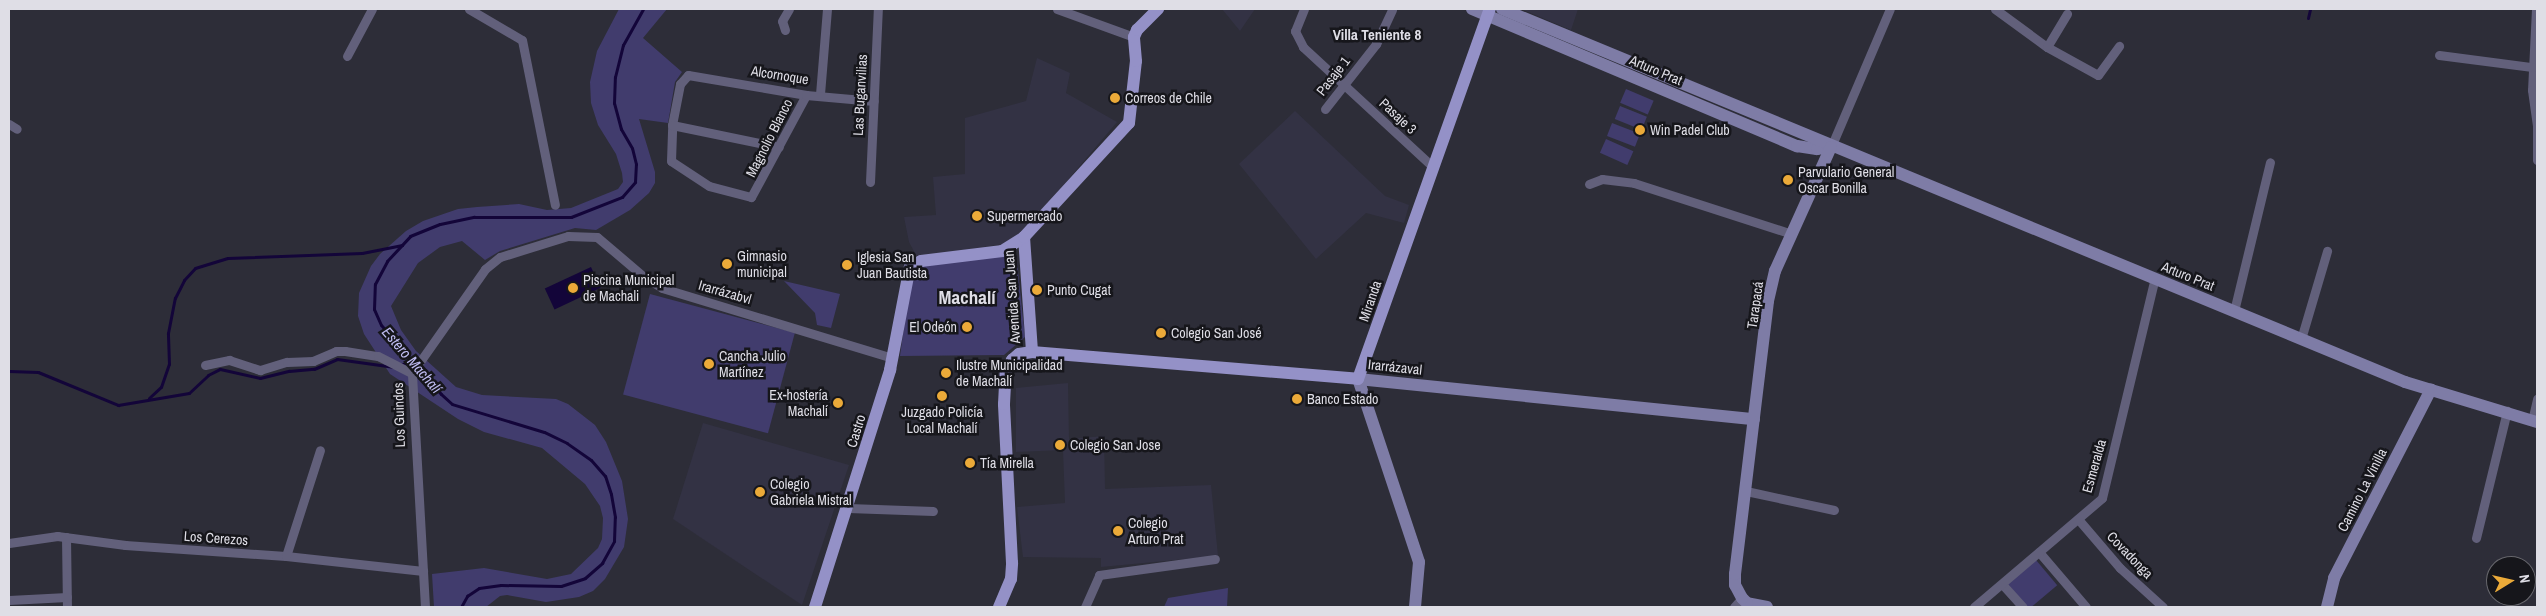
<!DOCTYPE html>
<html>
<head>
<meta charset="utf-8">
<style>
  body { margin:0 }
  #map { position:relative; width:2546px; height:616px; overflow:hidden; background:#2d2d38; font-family:"Archivo Narrow",sans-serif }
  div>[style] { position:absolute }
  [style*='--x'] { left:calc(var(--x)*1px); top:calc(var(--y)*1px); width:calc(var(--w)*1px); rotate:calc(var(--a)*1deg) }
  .built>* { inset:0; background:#333244 }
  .green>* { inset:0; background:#413c6d; transform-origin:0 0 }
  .water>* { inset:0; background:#130539; transform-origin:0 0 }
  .stream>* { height:3px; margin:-1.5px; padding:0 1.5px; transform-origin:1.5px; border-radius:1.5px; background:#130539 }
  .street>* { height:9px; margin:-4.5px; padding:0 4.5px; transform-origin:4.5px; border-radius:4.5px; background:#62607b }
  .secondary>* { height:12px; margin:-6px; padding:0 6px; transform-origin:6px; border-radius:6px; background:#7e7ca6 }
  .primary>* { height:12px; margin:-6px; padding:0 6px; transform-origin:6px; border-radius:6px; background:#9491c7 }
  .dots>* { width:14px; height:14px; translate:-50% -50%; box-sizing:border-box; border:2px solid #16161b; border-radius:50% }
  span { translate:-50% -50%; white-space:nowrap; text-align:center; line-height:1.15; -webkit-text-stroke:5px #16161b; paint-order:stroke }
  .street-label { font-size:14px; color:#dfdee6 }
  .poi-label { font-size:14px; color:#dfdee6 }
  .left { translate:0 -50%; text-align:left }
  .right { translate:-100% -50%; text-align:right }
  .neighbourhood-label { font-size:15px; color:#dfdee6; font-weight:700 }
  .water-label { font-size:15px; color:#bfbcf1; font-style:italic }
  .district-label { font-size:19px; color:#dfdee6; font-weight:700 }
  .frame { position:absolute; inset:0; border:10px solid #dfdee6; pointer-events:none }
  .north { position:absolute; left:2486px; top:556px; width:50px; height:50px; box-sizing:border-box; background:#16161b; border:1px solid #66666c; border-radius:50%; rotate:81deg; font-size:14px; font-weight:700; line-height:20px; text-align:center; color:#dfdee6 }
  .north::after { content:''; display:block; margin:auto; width:18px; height:22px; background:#ebaa39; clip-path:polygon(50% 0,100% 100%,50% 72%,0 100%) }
</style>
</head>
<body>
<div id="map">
  <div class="built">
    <div style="clip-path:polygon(1222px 9px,1255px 9px,1240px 31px)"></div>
    <div style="clip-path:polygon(1521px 9px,1578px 9px,1571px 30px)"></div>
    <div style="clip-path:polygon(1037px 58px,1070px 73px,1066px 93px,1117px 122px,1017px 240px,1011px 243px,917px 257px,909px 242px,904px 217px,936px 215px,933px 177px,965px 174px,965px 118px,1026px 101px)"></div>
    <div style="clip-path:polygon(1295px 111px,1385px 196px,1409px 205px,1404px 223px,1366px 213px,1316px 259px,1239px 164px)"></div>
    <div style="clip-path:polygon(1068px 383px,1069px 439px,1104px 436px,1105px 489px,1211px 485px,1218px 556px,1101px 567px,1101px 558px,1023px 557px,1017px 507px,1065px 503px,1063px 450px,1016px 452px,1016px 388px)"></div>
    <div style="clip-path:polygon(703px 423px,849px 465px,802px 605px,673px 519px)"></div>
  </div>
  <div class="green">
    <div style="clip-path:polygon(619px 9px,667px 9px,643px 38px,682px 72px,675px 82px,668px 123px,639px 119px,655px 172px,655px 183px,649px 193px,630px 210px,596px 230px,575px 228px,500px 251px,485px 260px,462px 241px,440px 247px,418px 263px,391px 306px,401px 330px,416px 351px,456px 387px,482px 395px,556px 399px,568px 404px,595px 425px,606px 442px,622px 481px,628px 519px,624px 547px,605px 579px,593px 591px,579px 597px,546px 602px,507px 595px,500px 596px,486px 607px,434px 607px,432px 574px,484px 568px,547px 579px,571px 574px,598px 548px,602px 539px,603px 518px,600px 506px,585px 484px,542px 448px,484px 432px,458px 419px,390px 374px,364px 334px,358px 316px,359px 293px,371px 266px,380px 254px,406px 231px,423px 221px,458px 209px,477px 207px,519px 204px,547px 210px,571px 208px,618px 189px,623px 182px,622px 173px,616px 154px,598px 125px,591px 103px,590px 82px,597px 51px)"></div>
    <div style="left:1626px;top:89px;width:30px;height:15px;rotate:23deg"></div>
    <div style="left:1620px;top:106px;width:29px;height:14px;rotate:22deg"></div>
    <div style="left:1612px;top:123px;width:30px;height:14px;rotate:21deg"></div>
    <div style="left:1606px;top:139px;width:30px;height:15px;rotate:24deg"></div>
    <div style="clip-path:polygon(1004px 254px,1017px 262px,1025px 337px,1004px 355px,900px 356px,911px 274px,917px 267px)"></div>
    <div style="clip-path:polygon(784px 281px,840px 294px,831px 328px,817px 325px,815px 313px)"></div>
    <div style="left:650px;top:294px;width:150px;height:104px;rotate:15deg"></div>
    <div style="left:2036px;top:560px;width:33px;height:37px;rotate:50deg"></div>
    <div style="clip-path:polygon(1228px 588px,1227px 607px,1164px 607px,1168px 598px)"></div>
  </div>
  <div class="water">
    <div style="left:591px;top:267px;width:23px;height:51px;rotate:65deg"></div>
  </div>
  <div class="stream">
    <div style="--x:2308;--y:18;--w:9;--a:-77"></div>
    <div style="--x:399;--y:365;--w:12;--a:-14"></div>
    <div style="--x:9;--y:371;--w:29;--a:2"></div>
    <div style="--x:38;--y:372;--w:87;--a:22.4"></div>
    <div style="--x:118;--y:405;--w:72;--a:-9.6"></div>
    <div style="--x:189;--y:393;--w:26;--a:-43"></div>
    <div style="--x:208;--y:375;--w:13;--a:-27"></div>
    <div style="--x:220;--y:369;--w:41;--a:12.7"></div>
    <div style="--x:260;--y:378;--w:30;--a:-14"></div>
    <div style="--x:289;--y:371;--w:25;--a:-5"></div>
    <div style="--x:314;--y:369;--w:25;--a:-23"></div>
    <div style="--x:337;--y:359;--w:58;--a:8"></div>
    <div style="--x:149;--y:398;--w:16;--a:-43"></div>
    <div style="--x:161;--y:387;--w:24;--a:-71"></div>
    <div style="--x:169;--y:364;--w:31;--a:-92"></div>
    <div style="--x:168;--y:333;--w:36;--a:-79"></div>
    <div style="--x:175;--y:298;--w:20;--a:-63"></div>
    <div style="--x:184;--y:280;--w:16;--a:-47"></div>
    <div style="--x:195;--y:268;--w:34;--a:-17"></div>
    <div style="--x:228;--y:258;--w:134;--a:-2.1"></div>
    <div style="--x:362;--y:253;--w:41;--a:-11.3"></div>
    <div style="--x:461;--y:607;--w:13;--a:-61"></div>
    <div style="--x:467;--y:596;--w:14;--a:-34"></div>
    <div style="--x:479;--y:588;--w:22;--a:-8"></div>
    <div style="--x:501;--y:585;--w:60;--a:1"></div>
    <div style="--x:561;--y:586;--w:25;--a:-18"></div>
    <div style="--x:585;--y:578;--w:23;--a:-41"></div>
    <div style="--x:602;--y:563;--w:25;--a:-61"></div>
    <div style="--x:614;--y:541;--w:24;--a:-88"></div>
    <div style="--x:615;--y:517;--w:23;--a:-100"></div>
    <div style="--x:611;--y:494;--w:19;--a:-108"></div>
    <div style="--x:605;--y:476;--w:21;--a:-131"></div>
    <div style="--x:591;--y:460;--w:29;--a:-145"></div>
    <div style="--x:567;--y:443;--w:25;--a:-154"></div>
    <div style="--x:544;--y:432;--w:96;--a:-163.1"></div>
    <div style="--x:452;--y:404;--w:15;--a:-138"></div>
    <div style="--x:441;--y:394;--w:91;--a:-131"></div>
    <div style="--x:381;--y:325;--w:17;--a:-114"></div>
    <div style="--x:374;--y:309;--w:25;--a:-88"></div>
    <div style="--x:375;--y:284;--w:26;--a:-62"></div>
    <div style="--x:387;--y:261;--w:34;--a:-47"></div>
    <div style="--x:410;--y:236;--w:32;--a:-22"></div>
    <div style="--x:440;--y:224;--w:35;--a:-12"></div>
    <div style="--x:474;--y:217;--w:97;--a:0"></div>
    <div style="--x:571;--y:217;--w:55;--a:-21.4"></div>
    <div style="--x:622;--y:197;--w:20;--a:-49"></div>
    <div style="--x:635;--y:182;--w:18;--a:-87"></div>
    <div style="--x:636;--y:164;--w:16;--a:-104"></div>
    <div style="--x:632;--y:148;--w:22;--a:-120"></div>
    <div style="--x:621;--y:129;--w:27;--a:-105"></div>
    <div style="--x:614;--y:103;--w:26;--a:-88"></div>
    <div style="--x:615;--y:77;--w:33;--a:-76"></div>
    <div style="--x:623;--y:45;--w:41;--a:-60.9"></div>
  </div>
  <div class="street">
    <div style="--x:469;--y:9;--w:61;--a:30.3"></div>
    <div style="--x:522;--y:40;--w:168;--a:78.7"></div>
    <div style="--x:1057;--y:9;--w:82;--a:20"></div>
    <div style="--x:1304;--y:9;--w:24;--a:112"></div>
    <div style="--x:1295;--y:31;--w:18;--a:63"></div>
    <div style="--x:1303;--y:47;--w:178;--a:42.7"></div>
    <div style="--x:1995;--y:9;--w:64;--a:36.2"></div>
    <div style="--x:2047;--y:47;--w:58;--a:28.8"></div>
    <div style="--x:2098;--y:75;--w:36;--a:-54"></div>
    <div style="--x:2536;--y:9;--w:81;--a:92.8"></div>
    <div style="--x:2532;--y:90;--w:37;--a:82"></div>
    <div style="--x:785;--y:30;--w:9;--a:-108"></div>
    <div style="--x:782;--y:21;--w:14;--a:-60"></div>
    <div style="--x:2047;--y:47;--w:39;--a:-59"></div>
    <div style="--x:2439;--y:55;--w:94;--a:7.4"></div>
    <div style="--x:347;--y:56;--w:53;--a:-62"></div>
    <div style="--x:820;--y:94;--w:85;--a:-85.3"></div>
    <div style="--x:806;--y:95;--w:116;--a:118.3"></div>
    <div style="--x:751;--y:197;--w:43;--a:-165.3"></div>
    <div style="--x:709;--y:186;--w:45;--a:-146.7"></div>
    <div style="--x:671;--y:161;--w:36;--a:-88"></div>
    <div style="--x:672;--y:125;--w:42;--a:-79"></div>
    <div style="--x:680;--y:84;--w:12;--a:-48"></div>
    <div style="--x:688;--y:75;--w:120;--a:9.6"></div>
    <div style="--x:806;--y:95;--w:68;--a:5"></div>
    <div style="--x:1325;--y:109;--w:83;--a:-51.9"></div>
    <div style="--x:1376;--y:44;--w:38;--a:-65"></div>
    <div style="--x:9;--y:124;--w:9;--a:32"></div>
    <div style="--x:2537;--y:124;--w:36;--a:90"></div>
    <div style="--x:672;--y:125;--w:109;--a:11.6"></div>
    <div style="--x:1831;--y:147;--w:150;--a:-66.9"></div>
    <div style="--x:870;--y:182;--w:173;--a:-87.4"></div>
    <div style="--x:1589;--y:184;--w:14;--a:-21"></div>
    <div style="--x:1602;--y:179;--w:32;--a:7"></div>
    <div style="--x:1634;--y:183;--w:166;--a:17.9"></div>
    <div style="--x:2234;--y:311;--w:153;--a:-76.4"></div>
    <div style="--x:2301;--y:339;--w:92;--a:-73.5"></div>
    <div style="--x:205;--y:365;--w:25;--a:-12"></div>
    <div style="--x:229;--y:360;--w:33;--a:18"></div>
    <div style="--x:260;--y:370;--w:28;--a:-17"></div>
    <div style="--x:287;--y:362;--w:26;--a:-2"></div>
    <div style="--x:313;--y:361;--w:25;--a:-23"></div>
    <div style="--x:336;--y:351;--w:9;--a:0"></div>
    <div style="--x:345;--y:351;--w:33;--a:9"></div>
    <div style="--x:378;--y:356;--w:38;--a:27"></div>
    <div style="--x:2532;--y:421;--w:23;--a:-77"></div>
    <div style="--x:1746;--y:491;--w:90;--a:12.2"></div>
    <div style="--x:848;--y:508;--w:85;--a:2"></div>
    <div style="--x:2078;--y:519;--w:65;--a:49.4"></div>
    <div style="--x:2120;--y:568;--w:58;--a:42.2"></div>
    <div style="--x:66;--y:537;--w:70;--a:89.2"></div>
    <div style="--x:2476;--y:538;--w:131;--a:-76.3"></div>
    <div style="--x:9;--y:543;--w:49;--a:-8.3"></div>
    <div style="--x:57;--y:536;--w:69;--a:7.5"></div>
    <div style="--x:125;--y:545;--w:161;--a:3.9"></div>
    <div style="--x:286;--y:556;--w:138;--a:6.2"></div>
    <div style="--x:2039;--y:552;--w:72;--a:49.5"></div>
    <div style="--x:286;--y:556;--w:111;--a:-72.2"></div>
    <div style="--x:2002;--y:584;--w:31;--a:48"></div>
    <div style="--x:9;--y:600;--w:58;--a:-3"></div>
    <div style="--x:425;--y:607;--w:234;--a:-93.2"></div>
    <div style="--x:412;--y:373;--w:127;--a:-54.9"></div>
    <div style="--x:485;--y:269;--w:19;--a:-39"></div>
    <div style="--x:500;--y:257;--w:71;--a:-17.2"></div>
    <div style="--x:568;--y:236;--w:29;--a:2"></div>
    <div style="--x:597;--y:237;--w:60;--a:40.3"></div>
    <div style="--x:643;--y:276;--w:22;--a:32"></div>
    <div style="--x:662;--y:288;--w:241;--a:16.9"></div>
    <div style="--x:1085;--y:607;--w:35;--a:-66"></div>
    <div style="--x:1099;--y:575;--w:117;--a:-7.9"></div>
    <div style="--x:1734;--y:607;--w:12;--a:-48"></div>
    <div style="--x:1974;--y:607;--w:168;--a:-40.4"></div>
    <div style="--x:2102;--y:498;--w:226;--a:-76.5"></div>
  </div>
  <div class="secondary">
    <div style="--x:1472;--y:9;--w:353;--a:22.9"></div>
    <div style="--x:1797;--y:146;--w:20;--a:9"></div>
    <div style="--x:1817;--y:149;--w:11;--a:-10"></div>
    <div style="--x:1502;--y:9;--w:977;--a:22.44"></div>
    <div style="--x:2405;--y:382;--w:138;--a:16.9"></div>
    <div style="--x:1415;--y:607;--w:45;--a:-84.9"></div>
    <div style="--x:1419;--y:562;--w:193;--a:-108.4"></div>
    <div style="--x:1358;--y:379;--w:398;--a:5.8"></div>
    <div style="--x:1767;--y:607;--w:20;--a:-169"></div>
    <div style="--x:1747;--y:603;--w:7;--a:-135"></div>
    <div style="--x:1742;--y:598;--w:15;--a:-118"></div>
    <div style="--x:1735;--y:585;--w:11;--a:-90"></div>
    <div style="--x:1735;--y:574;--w:275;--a:-83.1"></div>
    <div style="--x:1768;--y:301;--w:31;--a:-77"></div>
    <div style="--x:1775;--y:271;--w:136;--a:-65.7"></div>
    <div style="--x:2327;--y:607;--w:30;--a:-76"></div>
    <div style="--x:2334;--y:578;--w:212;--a:-62.8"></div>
  </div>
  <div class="primary">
    <div style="--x:1024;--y:237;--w:115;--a:86"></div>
    <div style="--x:815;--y:607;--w:249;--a:-72.4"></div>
    <div style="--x:890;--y:370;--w:106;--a:-79.1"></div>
    <div style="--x:910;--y:266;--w:12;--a:-24"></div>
    <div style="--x:921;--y:261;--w:82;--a:-7"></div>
    <div style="--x:1002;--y:251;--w:26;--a:-32"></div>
    <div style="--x:1024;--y:237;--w:155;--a:-47.4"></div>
    <div style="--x:1129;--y:123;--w:62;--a:-83.6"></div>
    <div style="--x:1136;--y:61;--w:24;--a:-95"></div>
    <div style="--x:1134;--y:37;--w:8;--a:-67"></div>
    <div style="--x:1137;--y:30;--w:30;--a:-45"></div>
    <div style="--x:999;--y:607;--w:30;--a:-67"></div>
    <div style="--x:1011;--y:579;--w:16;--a:-86"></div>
    <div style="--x:1012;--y:563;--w:159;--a:-92.9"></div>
    <div style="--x:1004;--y:404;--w:33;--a:-87"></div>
    <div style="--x:1006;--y:371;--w:13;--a:-61"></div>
    <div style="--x:1012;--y:360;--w:9;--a:-41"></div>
    <div style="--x:1019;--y:354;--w:13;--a:-9"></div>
    <div style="--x:1032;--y:352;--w:327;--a:4.7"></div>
    <div style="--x:1358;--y:379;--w:393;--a:-70.4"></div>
  </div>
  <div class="dots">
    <div style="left:1115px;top:98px;background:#ebaa39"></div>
    <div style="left:1640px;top:130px;background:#ebaa39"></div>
    <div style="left:1788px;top:180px;background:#ebaa39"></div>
    <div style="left:977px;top:216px;background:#ebaa39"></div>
    <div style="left:727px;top:264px;background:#ebaa39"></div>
    <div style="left:847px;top:265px;background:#ebaa39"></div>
    <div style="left:573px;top:288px;background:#ebaa39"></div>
    <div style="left:1037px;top:290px;background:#ebaa39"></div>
    <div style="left:967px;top:327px;background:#ebaa39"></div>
    <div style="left:1161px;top:333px;background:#ebaa39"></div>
    <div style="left:709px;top:364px;background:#ebaa39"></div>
    <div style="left:946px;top:373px;background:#ebaa39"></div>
    <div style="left:942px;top:396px;background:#ebaa39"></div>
    <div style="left:1297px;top:399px;background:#ebaa39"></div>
    <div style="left:838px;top:403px;background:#ebaa39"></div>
    <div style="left:1060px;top:445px;background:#ebaa39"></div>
    <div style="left:970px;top:463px;background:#ebaa39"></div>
    <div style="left:760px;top:492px;background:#ebaa39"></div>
    <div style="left:1118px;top:531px;background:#ebaa39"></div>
  </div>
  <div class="street-label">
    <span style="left:1656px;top:70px;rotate:23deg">Arturo Prat</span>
    <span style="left:780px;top:75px;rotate:9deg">Alcornoque</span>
    <span style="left:1333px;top:76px;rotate:-52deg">Pasaje 1</span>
    <span style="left:860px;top:95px;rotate:-87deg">Las Buganvilias</span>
    <span style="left:1398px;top:116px;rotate:43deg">Pasaje 3</span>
    <span style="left:769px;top:138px;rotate:-63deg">Magnolio Blanco</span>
    <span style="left:2188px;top:276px;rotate:22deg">Arturo Prat</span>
    <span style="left:725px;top:292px;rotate:16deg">Irarrázabvl</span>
    <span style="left:1012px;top:297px;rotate:-94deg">Avenida San Juan</span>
    <span style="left:1370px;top:301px;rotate:-71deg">Miranda</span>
    <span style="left:1755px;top:305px;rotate:-82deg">Tarapacá</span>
    <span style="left:1395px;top:367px;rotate:6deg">Irarrázaval</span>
    <span style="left:399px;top:415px;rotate:-92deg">Los Guindos</span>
    <span style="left:856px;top:431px;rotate:-73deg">Castro</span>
    <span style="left:2094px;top:466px;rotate:-74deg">Esmeralda</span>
    <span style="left:2362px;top:490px;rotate:-63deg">Camino La Vinilla</span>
    <span style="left:216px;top:538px;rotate:4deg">Los Cerezos</span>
    <span style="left:2130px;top:555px;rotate:46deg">Covadonga</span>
  </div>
  <div class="poi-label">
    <span class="left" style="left:1125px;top:98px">Correos de Chile</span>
    <span class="left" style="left:1650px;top:130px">Win Padel Club</span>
    <span class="left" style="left:1798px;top:180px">Parvulario General<br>Oscar Bonilla</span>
    <span class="left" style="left:987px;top:216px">Supermercado</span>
    <span class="left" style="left:737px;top:264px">Gimnasio<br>municipal</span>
    <span class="left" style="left:857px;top:265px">Iglesia San<br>Juan Bautista</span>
    <span class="left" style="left:583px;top:288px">Piscina Municipal<br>de Machali</span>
    <span class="left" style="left:1047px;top:290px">Punto Cugat</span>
    <span class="right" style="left:957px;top:327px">El Odeón</span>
    <span class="left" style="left:1171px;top:333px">Colegio San José</span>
    <span class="left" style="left:719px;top:364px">Cancha Julio<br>Martínez</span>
    <span class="left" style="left:956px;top:373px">Ilustre Municipalidad<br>de Machalí</span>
    <span class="right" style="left:828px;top:403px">Ex-hostería<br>Machalí</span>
    <span class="left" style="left:1307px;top:399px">Banco Estado</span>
    <span style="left:942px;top:420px">Juzgado Policía<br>Local Machalí</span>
    <span class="left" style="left:1070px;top:445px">Colegio San Jose</span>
    <span class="left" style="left:980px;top:463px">Tía Mirella</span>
    <span class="left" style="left:770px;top:492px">Colegio<br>Gabriela Mistral</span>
    <span class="left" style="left:1128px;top:531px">Colegio<br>Arturo Prat</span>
  </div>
  <div class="neighbourhood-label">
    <span style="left:1377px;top:35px">Villa Teniente 8</span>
  </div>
  <div class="water-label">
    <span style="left:412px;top:360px;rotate:49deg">Estero Machalí</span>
  </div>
  <div class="district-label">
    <span style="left:967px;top:298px">Machalí</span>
  </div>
  <div class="frame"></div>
  <div class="north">N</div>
</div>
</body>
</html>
